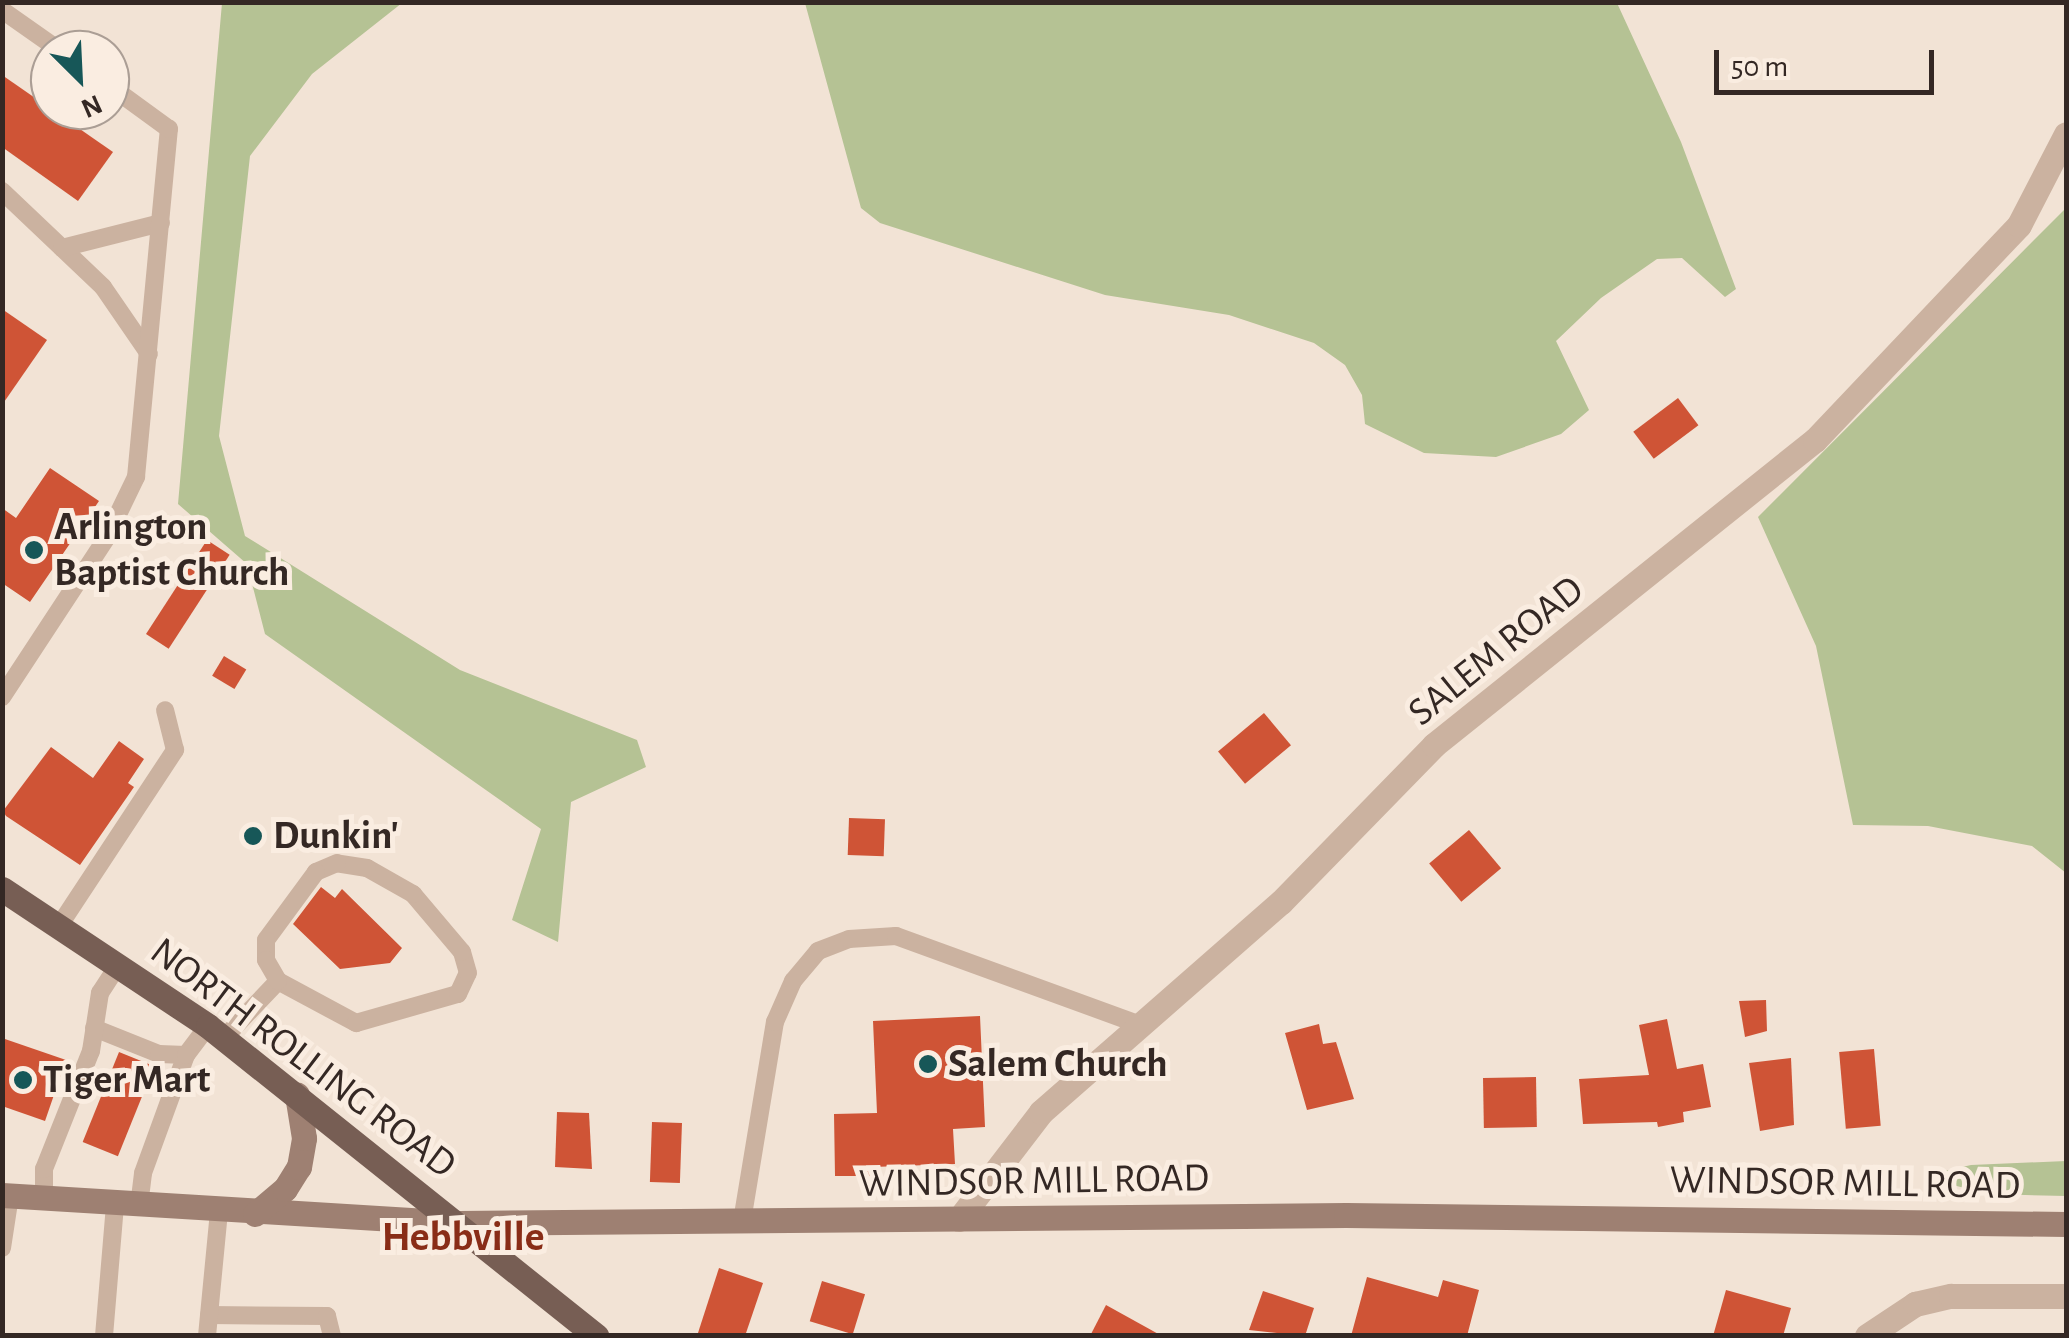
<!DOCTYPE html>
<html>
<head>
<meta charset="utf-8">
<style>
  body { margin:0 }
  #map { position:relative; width:2069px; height:1338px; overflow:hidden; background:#f2e3d5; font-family:"Alegreya Sans",sans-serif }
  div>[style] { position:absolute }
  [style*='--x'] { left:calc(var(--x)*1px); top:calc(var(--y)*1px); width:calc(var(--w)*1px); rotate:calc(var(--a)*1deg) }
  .green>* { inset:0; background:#b5c294 }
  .building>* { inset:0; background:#cf5436; transform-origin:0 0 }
  .lane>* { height:18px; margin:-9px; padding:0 9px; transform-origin:9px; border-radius:9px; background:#cbb2a0 }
  .street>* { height:25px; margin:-12.5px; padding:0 12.5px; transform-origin:12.5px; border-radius:12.5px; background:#cbb2a0 }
  .secondary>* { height:25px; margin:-12.5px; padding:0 12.5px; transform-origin:12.5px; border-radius:12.5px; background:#9e8072 }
  .primary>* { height:25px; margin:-12.5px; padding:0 12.5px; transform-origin:12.5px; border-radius:12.5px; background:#775e54 }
  .dots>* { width:28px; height:28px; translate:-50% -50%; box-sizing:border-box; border:5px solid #faede1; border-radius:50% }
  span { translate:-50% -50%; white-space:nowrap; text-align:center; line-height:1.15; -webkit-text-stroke:10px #faede1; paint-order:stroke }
  .poi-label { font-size:40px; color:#342824; font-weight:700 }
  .left { translate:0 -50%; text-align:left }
  .street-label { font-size:40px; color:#342824 }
  .neighbourhood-label { font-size:42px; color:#892d17; font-weight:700 }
  .frame { position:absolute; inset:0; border:5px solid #342824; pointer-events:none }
  .north { position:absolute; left:30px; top:30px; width:100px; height:100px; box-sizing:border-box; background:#faede1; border:2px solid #ab9e95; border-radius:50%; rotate:156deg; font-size:28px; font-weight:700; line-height:40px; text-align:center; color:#342824 }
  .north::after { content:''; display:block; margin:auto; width:35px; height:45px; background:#175758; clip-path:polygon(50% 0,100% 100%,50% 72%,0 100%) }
  .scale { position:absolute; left:1714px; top:50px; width:220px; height:45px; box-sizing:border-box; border:5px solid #342824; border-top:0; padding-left:12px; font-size:30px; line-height:35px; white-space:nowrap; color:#342824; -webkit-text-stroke:8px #faede1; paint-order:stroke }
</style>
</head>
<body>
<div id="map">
  <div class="green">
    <div style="clip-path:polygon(222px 3px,402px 3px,312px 74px,250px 156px,219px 436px,245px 536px,460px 670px,637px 740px,646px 767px,571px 802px,558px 942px,512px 920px,541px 829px,265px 634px,247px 564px,178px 504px)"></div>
    <div style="clip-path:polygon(805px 3px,1617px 3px,1681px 142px,1736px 289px,1725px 297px,1682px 258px,1657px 259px,1601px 298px,1556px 341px,1589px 410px,1561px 434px,1496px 457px,1424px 453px,1365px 424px,1362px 395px,1345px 365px,1314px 343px,1229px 315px,1105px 295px,880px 223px,861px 208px)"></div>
    <div style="clip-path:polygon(2066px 208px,2066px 873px,2032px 846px,1928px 826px,1853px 825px,1816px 646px,1758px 517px)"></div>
    <div style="clip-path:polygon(2066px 1161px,2066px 1196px,1988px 1194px,1945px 1183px,1944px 1171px,1971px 1165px)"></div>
  </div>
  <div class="building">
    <div style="clip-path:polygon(2px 75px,113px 152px,78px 201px,2px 147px)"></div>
    <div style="clip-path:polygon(2px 309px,47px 340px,2px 405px)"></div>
    <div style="left:1678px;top:398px;width:34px;height:56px;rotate:53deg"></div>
    <div style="clip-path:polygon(50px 468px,99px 501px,30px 602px,2px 583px,2px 508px,16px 518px)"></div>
    <div style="left:207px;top:540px;width:27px;height:112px;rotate:33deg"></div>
    <div style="left:224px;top:656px;width:26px;height:23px;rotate:31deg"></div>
    <div style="left:1264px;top:713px;width:42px;height:60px;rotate:50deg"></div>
    <div style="clip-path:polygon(119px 741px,144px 759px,128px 783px,134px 787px,80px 865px,6px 816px,3px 811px,51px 747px,93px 778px)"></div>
    <div style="left:849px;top:818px;width:36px;height:37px;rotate:2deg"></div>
    <div style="left:1469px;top:830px;width:50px;height:52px;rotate:50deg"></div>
    <div style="clip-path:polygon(321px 887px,335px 898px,342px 889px,402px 948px,390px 963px,340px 969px,293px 924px)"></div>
    <div style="clip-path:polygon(1766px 1000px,1767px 1031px,1745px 1037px,1739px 1001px)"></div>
    <div style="clip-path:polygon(980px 1016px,985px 1127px,953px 1129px,955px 1164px,873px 1167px,873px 1176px,835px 1176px,834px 1114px,877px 1113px,873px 1021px)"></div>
    <div style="clip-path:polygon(1667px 1019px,1677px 1069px,1703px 1064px,1711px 1107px,1683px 1112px,1684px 1122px,1658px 1127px,1657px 1122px,1583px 1124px,1579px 1079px,1649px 1075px,1639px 1025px)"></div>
    <div style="clip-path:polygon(1319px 1024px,1323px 1044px,1336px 1042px,1354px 1099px,1307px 1110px,1285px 1033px)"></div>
    <div style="clip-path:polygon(2px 1038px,66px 1060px,45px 1121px,2px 1106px)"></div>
    <div style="left:1874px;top:1049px;width:77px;height:35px;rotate:85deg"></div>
    <div style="left:119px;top:1052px;width:38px;height:97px;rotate:22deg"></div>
    <div style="clip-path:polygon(1791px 1058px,1794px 1125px,1760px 1131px,1749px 1063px)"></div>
    <div style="left:1536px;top:1077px;width:50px;height:53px;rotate:89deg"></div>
    <div style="clip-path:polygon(557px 1112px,589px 1113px,592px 1169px,555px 1167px)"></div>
    <div style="left:652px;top:1122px;width:30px;height:60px;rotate:2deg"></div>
    <div style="clip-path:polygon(719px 1268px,763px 1283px,745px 1336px,697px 1336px)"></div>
    <div style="clip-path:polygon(1367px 1277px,1438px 1297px,1443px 1280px,1479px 1290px,1467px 1336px,1351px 1336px)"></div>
    <div style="left:822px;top:1281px;width:45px;height:42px;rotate:17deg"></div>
    <div style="clip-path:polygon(1726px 1290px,1791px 1308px,1783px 1336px,1713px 1336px)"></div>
    <div style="clip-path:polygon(1263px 1291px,1314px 1308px,1305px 1336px,1249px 1330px)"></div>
    <div style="clip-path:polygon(1106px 1305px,1162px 1336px,1090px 1336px)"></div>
  </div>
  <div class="lane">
    <div style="--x:2;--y:10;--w:70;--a:35.1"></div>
    <div style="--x:2;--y:191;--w:139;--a:43.5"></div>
    <div style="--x:103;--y:287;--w:81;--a:55.5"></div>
    <div style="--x:62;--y:248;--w:102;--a:-14.2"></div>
    <div style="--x:2;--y:697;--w:191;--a:-56.7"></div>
    <div style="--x:107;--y:537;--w:67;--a:-64.2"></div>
    <div style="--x:136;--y:477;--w:350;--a:-84.6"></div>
    <div style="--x:169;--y:129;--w:73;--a:-143.9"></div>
    <div style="--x:59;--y:926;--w:211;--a:-56.6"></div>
    <div style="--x:175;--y:750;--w:41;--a:-104"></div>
    <div style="--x:94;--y:1028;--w:70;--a:21.8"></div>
    <div style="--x:159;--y:1054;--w:27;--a:2"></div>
    <div style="--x:224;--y:1038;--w:79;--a:-46.5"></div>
    <div style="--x:278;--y:981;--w:89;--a:28.3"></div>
    <div style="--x:356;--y:1023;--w:106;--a:-15.9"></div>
    <div style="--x:458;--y:994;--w:23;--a:-65"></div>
    <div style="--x:468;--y:973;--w:22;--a:-106"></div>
    <div style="--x:462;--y:952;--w:76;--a:-130.2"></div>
    <div style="--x:413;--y:894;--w:53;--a:-150.5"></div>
    <div style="--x:367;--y:868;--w:30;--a:-171"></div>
    <div style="--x:337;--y:863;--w:23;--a:157"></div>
    <div style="--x:316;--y:872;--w:84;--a:126.3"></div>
    <div style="--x:266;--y:940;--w:20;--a:90"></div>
    <div style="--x:266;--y:960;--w:24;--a:60"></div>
    <div style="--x:44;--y:1199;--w:30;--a:-90"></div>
    <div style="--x:44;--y:1169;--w:127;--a:-68.3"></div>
    <div style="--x:91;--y:1051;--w:59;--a:-81.2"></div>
    <div style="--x:100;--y:993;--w:33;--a:-57"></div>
    <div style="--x:139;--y:1206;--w:33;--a:-83"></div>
    <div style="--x:143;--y:1173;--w:126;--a:-70"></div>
    <div style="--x:186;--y:1055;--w:36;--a:-53"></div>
    <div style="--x:742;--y:1221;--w:202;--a:-80.6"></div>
    <div style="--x:775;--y:1022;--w:45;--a:-66.3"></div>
    <div style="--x:793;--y:981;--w:39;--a:-50"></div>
    <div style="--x:818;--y:951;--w:33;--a:-21"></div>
    <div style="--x:849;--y:939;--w:47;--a:-3.7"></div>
    <div style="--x:896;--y:936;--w:258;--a:20"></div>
    <div style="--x:2;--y:1248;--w:53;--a:-81.3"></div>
    <div style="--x:209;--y:1315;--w:118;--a:0.5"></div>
    <div style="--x:327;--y:1316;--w:21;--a:76"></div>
    <div style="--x:104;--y:1336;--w:132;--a:-85.2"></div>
    <div style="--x:207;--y:1336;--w:126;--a:-84.5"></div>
  </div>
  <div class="street">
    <div style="--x:959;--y:1219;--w:135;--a:-52.5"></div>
    <div style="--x:1041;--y:1112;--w:319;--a:-41.2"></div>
    <div style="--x:1281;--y:902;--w:219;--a:-45.7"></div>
    <div style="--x:1434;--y:745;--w:488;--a:-38.7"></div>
    <div style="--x:1815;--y:440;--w:296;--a:-46.5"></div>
    <div style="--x:2019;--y:225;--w:102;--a:-62.7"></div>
    <div style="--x:1867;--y:1336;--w:58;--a:-33.7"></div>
    <div style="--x:1915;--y:1304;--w:37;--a:-13"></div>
    <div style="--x:1951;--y:1296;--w:115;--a:0"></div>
  </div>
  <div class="secondary">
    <div style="--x:2;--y:1195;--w:458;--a:3.5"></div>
    <div style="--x:459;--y:1223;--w:887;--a:-0.52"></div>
    <div style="--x:1346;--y:1215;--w:720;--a:0.72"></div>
    <div style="--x:255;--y:1214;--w:39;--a:-40"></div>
    <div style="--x:285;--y:1189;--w:26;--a:-58"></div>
    <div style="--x:299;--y:1167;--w:29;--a:-80"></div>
    <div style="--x:304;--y:1138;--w:44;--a:-99.2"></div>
  </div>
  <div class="primary">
    <div style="--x:2;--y:889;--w:247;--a:33.6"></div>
    <div style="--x:208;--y:1026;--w:497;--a:38.6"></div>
  </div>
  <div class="dots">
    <div style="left:34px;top:550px;background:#175758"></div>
    <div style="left:253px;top:836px;background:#175758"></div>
    <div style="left:928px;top:1064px;background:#175758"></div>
    <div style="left:23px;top:1080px;background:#175758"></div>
  </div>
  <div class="poi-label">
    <span class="left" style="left:54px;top:550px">Arlington<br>Baptist Church</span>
    <span class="left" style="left:273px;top:836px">Dunkin'</span>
    <span class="left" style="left:948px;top:1064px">Salem Church</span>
    <span class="left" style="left:43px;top:1080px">Tiger Mart</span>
  </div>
  <div class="street-label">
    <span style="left:1496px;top:651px;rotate:-39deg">SALEM ROAD</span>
    <span style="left:303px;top:1058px;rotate:37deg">NORTH ROLLING ROAD</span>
    <span style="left:1034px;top:1181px;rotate:-1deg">WINDSOR MILL ROAD</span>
    <span style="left:1845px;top:1183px;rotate:1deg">WINDSOR MILL ROAD</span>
  </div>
  <div class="neighbourhood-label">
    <span style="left:463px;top:1237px">Hebbville</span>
  </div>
  <div class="frame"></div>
  <div class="north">N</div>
  <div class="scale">50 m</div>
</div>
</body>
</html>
